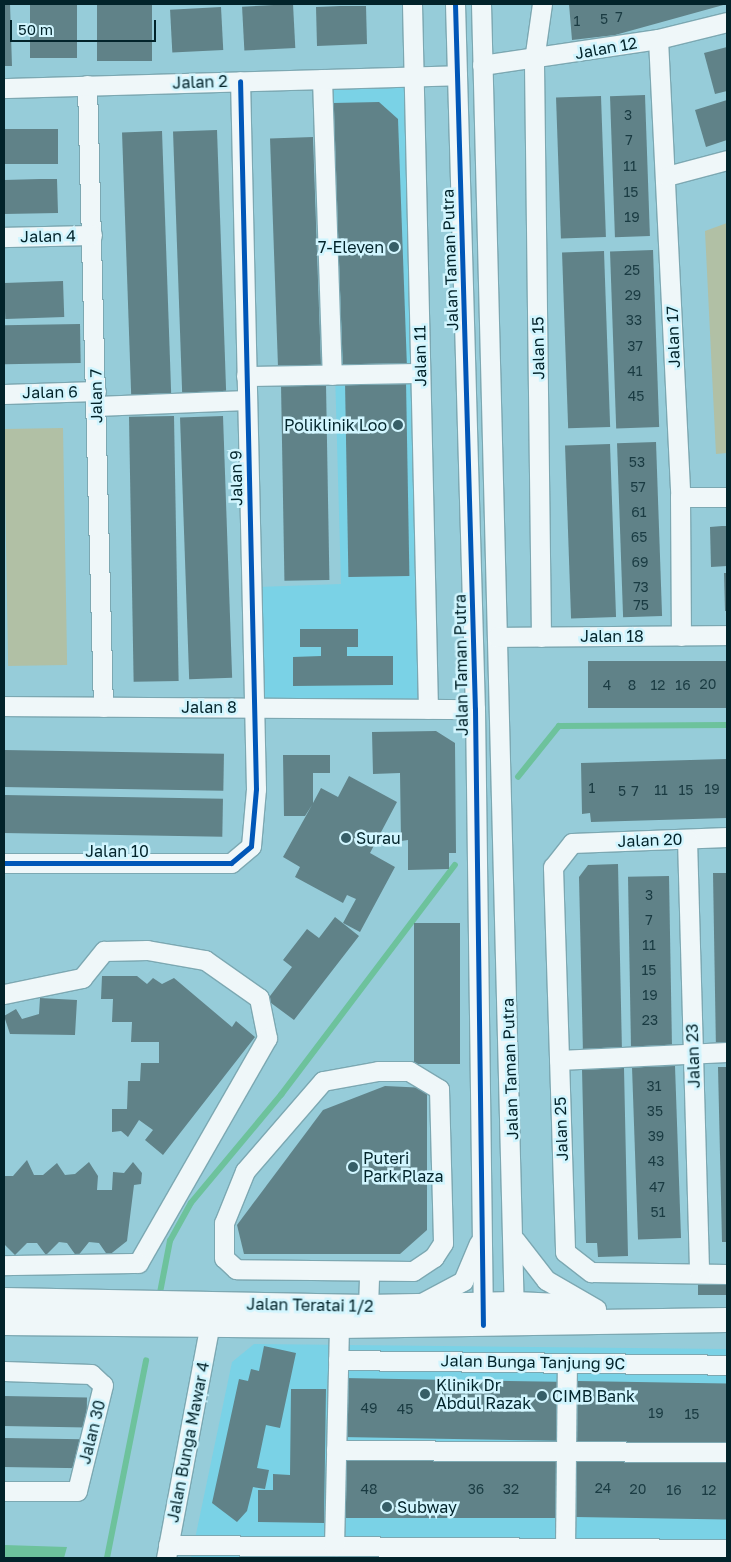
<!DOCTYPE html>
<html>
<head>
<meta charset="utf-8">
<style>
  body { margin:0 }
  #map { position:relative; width:731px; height:1562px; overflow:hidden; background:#96ccd9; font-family:"Golos Text",sans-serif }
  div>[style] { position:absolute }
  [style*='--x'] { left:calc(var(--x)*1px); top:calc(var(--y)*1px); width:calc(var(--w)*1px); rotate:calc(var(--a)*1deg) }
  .built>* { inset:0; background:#7ad2e6 }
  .green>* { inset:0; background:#b1c0a5; transform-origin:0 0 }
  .water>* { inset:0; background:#6dc29c }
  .stream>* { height:5.5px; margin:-2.75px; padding:0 2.75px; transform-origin:2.75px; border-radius:2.75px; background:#6dc29c }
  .building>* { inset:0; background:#608288; transform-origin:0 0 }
  .roads { filter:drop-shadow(1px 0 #7ca8b2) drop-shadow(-1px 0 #7ca8b2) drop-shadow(0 1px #7ca8b2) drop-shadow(0 -1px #7ca8b2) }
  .minor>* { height:19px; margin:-9.5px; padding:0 9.5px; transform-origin:9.5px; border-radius:9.5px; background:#eff7f9 }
  .major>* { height:24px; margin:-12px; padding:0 12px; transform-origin:12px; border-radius:12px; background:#eff7f9 }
  .cycleway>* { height:5px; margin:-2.5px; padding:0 2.5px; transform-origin:2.5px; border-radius:2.5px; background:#0057b8 }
  .dots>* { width:14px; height:14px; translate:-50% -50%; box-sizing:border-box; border:2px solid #d1f5fe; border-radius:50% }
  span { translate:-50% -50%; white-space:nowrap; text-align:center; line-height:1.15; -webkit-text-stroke:5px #d1f5fe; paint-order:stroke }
  .number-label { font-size:14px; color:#1a3b42 }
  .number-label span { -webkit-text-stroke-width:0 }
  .street-label { font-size:16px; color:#02232a }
  .poi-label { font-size:16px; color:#02232a }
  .right { translate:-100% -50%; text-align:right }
  .left { translate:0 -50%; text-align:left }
  .frame { position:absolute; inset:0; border:5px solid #02232a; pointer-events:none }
  .scale { position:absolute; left:10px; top:20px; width:146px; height:22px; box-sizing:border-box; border:2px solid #02232a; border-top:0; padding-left:6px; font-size:15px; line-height:18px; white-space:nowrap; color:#02232a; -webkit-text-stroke:4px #d1f5fe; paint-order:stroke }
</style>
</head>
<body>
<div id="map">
  <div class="built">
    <div style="clip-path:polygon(407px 86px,423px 701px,261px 700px,258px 587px,341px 584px,327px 88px)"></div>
    <div style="clip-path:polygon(254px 1344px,727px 1349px,727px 1558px,191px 1558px,232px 1362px)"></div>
  </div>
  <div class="green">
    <div style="clip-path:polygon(727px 223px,727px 453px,716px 454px,705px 231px)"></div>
    <div style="left:63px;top:428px;width:237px;height:59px;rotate:89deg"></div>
  </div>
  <div class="water">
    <div style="clip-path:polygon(4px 1545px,67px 1547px,64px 1558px,4px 1558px)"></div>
  </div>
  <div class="stream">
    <div style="--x:518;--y:777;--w:65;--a:-51.2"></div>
    <div style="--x:559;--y:726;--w:168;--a:-0.3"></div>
    <div style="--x:159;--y:1298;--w:58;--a:-79.1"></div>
    <div style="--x:170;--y:1241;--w:43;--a:-61.1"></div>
    <div style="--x:191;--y:1203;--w:141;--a:-50.2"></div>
    <div style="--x:281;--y:1095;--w:288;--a:-52.9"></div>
    <div style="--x:107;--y:1558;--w:201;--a:-78.8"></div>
  </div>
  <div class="building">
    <div style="clip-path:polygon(4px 4px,10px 4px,12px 66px,4px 66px)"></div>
    <div style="left:30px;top:4px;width:47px;height:54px"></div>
    <div style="left:97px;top:4px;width:55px;height:57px"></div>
    <div style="left:293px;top:4px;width:44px;height:51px;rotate:87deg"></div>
    <div style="clip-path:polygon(569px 4px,727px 4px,615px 35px,572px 40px)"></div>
    <div style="clip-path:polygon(340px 6px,366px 6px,367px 44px,317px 46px,316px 7px)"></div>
    <div style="left:221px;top:7px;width:43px;height:51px;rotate:87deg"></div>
    <div style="clip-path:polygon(727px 47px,727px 91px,715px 94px,704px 53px)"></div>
    <div style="left:645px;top:95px;width:141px;height:35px;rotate:88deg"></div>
    <div style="left:601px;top:96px;width:141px;height:45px;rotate:88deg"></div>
    <div style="clip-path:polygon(727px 100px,727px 140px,706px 147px,695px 110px)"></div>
    <div style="clip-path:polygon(379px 102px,398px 119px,407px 368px,343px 370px,333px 103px)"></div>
    <div style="left:58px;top:129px;width:35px;height:54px;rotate:90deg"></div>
    <div style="left:217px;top:130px;width:264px;height:44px;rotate:88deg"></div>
    <div style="left:162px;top:131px;width:267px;height:40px;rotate:88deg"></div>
    <div style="left:313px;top:137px;width:229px;height:43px;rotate:88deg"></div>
    <div style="clip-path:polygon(40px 179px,57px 179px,58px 213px,4px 214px,4px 180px)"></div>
    <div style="left:653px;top:250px;width:177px;height:43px;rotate:88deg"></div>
    <div style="left:604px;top:251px;width:176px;height:42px;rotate:88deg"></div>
    <div style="left:63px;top:281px;width:36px;height:59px;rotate:88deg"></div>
    <div style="left:80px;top:324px;width:39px;height:76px;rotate:89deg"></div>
    <div style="left:406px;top:381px;width:195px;height:61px;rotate:89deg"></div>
    <div style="left:326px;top:384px;width:196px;height:45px;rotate:89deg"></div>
    <div style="left:174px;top:416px;width:265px;height:45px;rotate:89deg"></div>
    <div style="left:223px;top:416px;width:262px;height:43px;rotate:88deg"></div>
    <div style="left:656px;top:442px;width:174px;height:39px;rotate:88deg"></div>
    <div style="left:610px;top:444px;width:173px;height:45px;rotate:88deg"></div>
    <div style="clip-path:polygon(722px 526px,727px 526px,727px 566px,711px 567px,710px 527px)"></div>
    <div style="clip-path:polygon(724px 573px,727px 573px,727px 611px,725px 611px)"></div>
    <div style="clip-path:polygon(300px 629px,358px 629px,358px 647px,347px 647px,347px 656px,393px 656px,393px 685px,293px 686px,293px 657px,321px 656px,321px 647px,300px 647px)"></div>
    <div style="left:727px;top:661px;width:47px;height:139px;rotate:90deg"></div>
    <div style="clip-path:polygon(436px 731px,455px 743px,456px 853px,449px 853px,449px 869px,408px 870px,408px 840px,401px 841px,400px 773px,373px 774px,372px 732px)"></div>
    <div style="left:4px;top:750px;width:220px;height:37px;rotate:1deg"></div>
    <div style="clip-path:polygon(283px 755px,330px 755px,330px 773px,313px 773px,313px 803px,321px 788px,338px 797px,349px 776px,397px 802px,370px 853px,395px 867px,360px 932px,343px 923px,356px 899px,347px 895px,343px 903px,295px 877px,300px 867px,283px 857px,312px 805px,305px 816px,284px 816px)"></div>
    <div style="clip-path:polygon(727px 759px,727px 818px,591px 822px,590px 813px,582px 814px,581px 763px)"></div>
    <div style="left:4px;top:795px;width:219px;height:38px;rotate:1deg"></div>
    <div style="clip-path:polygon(618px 864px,622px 1053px,583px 1054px,579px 877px,588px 865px)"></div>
    <div style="clip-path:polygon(713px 873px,727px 873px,727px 1051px,716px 1051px)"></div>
    <div style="left:669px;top:876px;width:175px;height:41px;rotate:89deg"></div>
    <div style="clip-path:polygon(335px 917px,359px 936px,294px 1020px,267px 1000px,292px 967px,283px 960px,307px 929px,319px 938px)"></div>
    <div style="left:414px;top:923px;width:46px;height:141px"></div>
    <div style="clip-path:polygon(102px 976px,137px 976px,147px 984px,153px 978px,162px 984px,174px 978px,232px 1027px,236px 1021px,255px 1037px,163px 1155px,145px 1140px,153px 1130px,139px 1120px,128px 1137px,121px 1131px,112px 1132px,112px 1109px,127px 1109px,128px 1081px,140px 1081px,141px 1063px,159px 1063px,159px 1042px,131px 1042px,132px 1022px,112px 1022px,113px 999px,101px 999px)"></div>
    <div style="clip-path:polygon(40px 998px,77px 1000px,75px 1035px,10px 1034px,4px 1016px,16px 1009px,22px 1019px,39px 1014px)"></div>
    <div style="left:675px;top:1066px;width:172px;height:43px;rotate:88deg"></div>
    <div style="clip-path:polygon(718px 1067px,727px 1067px,727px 1242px,722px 1242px)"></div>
    <div style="clip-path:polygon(624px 1068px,628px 1256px,598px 1257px,597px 1243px,586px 1243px,582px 1069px)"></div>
    <div style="clip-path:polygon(385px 1086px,427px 1088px,427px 1230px,400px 1254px,244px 1254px,237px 1225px,323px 1110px)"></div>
    <div style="clip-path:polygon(27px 1160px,34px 1175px,43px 1175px,57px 1163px,65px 1175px,75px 1174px,89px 1162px,98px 1176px,97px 1190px,112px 1190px,113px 1172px,124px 1173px,133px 1162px,142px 1173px,141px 1184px,134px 1185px,127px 1241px,108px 1256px,99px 1243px,89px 1242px,77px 1257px,67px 1243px,59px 1242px,46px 1255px,37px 1243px,27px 1243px,15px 1255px,4px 1244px,4px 1176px,13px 1176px)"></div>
    <div style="left:698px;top:1284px;width:29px;height:11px"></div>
    <div style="clip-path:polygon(264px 1346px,296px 1353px,280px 1428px,266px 1425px,257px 1468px,269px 1470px,265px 1489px,253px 1487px,247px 1511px,237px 1522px,212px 1503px,239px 1379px,248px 1381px,251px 1369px,259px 1371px)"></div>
    <div style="left:343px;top:1378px;width:214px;height:59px;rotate:1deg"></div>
    <div style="left:577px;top:1381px;width:150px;height:61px;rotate:1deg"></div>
    <div style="clip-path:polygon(291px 1389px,326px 1389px,324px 1523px,258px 1522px,258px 1490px,273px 1490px,273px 1474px,290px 1475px)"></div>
    <div style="left:4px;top:1396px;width:83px;height:30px;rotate:1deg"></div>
    <div style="left:4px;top:1438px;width:78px;height:29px;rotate:1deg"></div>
    <div style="left:577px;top:1459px;width:150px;height:58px;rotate:1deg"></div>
    <div style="left:343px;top:1460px;width:213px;height:58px"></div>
  </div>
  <div class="roads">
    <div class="minor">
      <div style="--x:412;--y:4;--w:705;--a:88.7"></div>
      <div style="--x:455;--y:4;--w:705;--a:88.38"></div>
      <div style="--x:475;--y:709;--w:610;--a:89.25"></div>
      <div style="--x:481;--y:4;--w:1313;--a:88.56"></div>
      <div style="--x:658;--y:39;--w:459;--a:87.2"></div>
      <div style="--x:680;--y:497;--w:139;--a:89.6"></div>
      <div style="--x:482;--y:65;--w:178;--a:-8.4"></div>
      <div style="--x:658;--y:39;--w:71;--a:-13.8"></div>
      <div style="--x:322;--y:79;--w:296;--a:88.1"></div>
      <div style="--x:87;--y:85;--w:622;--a:88.53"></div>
      <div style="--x:4;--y:88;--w:453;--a:-1.6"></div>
      <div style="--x:667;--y:176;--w:62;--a:-14.9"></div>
      <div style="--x:4;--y:237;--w:88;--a:-1.3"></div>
      <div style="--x:246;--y:376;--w:174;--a:-1"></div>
      <div style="--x:4;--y:394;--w:92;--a:-1.9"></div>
      <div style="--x:96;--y:406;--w:151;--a:-2.3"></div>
      <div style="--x:680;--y:497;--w:47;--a:0"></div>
      <div style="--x:497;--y:637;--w:230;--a:-0.5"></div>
      <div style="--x:541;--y:637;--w:577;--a:-90.7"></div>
      <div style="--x:534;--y:60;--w:57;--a:-81.9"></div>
      <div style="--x:4;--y:706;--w:471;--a:0.4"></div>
      <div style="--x:727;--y:837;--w:155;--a:177.8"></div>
      <div style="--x:572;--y:843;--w:31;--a:128"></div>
      <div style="--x:553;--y:867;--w:385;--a:88.2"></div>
      <div style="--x:565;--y:1252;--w:33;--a:38"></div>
      <div style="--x:591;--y:1272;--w:136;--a:0.8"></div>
      <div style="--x:687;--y:839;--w:434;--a:88.4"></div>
      <div style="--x:4;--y:863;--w:227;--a:0"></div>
      <div style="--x:231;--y:863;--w:26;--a:-40"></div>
      <div style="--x:251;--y:846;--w:57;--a:-85"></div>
      <div style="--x:256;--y:789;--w:708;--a:-91.29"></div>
      <div style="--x:4;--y:994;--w:80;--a:-11.6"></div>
      <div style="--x:82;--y:978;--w:35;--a:-51"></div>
      <div style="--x:104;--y:951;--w:43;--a:-1.3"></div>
      <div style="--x:147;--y:950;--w:59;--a:9.8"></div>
      <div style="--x:205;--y:960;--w:66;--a:35.1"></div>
      <div style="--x:259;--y:998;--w:41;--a:78.7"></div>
      <div style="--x:267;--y:1038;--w:259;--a:119.8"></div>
      <div style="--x:138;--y:1263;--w:134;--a:179.1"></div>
      <div style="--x:559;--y:1060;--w:168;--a:-2.7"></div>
      <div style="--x:378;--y:1071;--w:31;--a:0"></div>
      <div style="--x:409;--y:1071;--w:35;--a:31"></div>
      <div style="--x:439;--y:1089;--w:154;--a:88.5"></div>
      <div style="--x:443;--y:1243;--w:17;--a:123"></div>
      <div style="--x:434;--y:1257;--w:25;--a:146"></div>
      <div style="--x:413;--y:1271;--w:177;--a:-179.4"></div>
      <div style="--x:236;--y:1269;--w:16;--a:-137"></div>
      <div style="--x:224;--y:1258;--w:35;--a:-90"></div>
      <div style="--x:224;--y:1223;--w:56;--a:-68"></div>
      <div style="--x:245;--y:1171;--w:119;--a:-49.1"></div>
      <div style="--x:323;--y:1081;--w:56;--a:-10.3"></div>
      <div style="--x:515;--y:1240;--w:51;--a:52.2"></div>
      <div style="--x:546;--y:1280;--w:58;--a:30.1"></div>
      <div style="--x:420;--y:1304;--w:49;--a:-28.1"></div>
      <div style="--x:463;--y:1281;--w:41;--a:-67.2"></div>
      <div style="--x:368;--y:1307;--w:33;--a:-88"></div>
      <div style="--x:338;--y:1360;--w:389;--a:0.7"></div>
      <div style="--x:4;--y:1371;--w:87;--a:2"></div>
      <div style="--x:91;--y:1374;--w:16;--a:43"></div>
      <div style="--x:103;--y:1385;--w:109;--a:103.8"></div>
      <div style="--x:77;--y:1491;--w:73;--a:180"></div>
      <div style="--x:336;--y:1450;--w:391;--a:0.3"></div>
      <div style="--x:168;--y:1545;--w:559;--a:0.41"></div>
      <div style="--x:334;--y:1546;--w:220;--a:-88.7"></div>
      <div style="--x:565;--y:1548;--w:185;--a:-89.4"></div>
      <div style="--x:166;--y:1558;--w:250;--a:-79.4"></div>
    </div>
    <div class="major">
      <div style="--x:4;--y:1300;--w:364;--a:1.1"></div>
      <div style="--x:368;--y:1307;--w:147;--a:-1.2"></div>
      <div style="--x:515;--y:1304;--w:45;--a:2.5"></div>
      <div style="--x:560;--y:1306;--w:34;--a:14"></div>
      <div style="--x:4;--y:1323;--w:335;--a:0.5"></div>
      <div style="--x:339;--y:1326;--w:388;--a:-0.9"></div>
    </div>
  </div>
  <div class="cycleway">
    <div style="--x:455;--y:4;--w:705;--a:88.38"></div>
    <div style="--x:475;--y:709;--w:616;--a:89.26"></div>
    <div style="--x:4;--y:863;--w:227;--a:0"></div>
    <div style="--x:231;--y:863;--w:26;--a:-40"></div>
    <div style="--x:251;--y:846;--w:57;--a:-85"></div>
    <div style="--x:256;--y:789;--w:708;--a:-91.29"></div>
  </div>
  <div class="dots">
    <div style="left:394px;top:247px;background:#365e67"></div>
    <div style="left:398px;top:425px;background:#365e67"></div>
    <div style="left:346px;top:838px;background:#365e67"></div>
    <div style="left:353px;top:1167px;background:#365e67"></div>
    <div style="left:425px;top:1394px;background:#365e67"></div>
    <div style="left:542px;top:1396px;background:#365e67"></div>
    <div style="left:387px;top:1507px;background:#365e67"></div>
  </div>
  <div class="number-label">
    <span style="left:619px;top:17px">7</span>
    <span style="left:604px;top:19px">5</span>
    <span style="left:577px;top:21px">1</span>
    <span style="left:628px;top:115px">3</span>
    <span style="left:629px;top:140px">7</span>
    <span style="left:630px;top:166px">11</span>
    <span style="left:631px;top:192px">15</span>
    <span style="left:632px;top:217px">19</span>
    <span style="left:632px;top:270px">25</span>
    <span style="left:633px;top:295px">29</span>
    <span style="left:634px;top:320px">33</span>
    <span style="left:635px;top:346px">37</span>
    <span style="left:635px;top:371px">41</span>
    <span style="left:636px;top:396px">45</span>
    <span style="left:637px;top:462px">53</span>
    <span style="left:638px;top:487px">57</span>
    <span style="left:639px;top:512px">61</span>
    <span style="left:639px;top:537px">65</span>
    <span style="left:640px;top:562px">69</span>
    <span style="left:641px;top:587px">73</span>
    <span style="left:641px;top:605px">75</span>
    <span style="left:708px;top:684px">20</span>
    <span style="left:607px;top:685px">4</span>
    <span style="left:632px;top:685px">8</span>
    <span style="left:658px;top:685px">12</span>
    <span style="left:683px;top:685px">16</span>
    <span style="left:592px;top:788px">1</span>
    <span style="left:712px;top:789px">19</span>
    <span style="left:661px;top:790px">11</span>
    <span style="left:686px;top:790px">15</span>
    <span style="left:622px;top:791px">5</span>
    <span style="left:635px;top:791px">7</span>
    <span style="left:649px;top:895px">3</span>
    <span style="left:649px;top:920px">7</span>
    <span style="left:649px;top:945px">11</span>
    <span style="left:649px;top:970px">15</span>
    <span style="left:650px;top:995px">19</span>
    <span style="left:650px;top:1020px">23</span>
    <span style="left:654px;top:1086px">31</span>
    <span style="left:655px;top:1111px">35</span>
    <span style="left:656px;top:1136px">39</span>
    <span style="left:656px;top:1161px">43</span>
    <span style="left:657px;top:1187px">47</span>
    <span style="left:658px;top:1212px">51</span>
    <span style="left:369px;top:1408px">49</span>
    <span style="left:405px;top:1409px">45</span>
    <span style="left:656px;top:1413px">19</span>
    <span style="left:692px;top:1414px">15</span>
    <span style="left:603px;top:1488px">24</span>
    <span style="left:369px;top:1489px">48</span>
    <span style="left:476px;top:1489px">36</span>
    <span style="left:511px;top:1489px">32</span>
    <span style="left:638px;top:1489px">20</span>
    <span style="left:674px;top:1490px">16</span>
    <span style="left:709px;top:1490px">12</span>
  </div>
  <div class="street-label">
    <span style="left:606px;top:48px;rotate:-10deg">Jalan 12</span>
    <span style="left:200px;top:82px;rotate:-2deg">Jalan 2</span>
    <span style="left:48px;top:236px;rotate:-1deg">Jalan 4</span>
    <span style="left:450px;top:260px;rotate:-92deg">Jalan Taman Putra</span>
    <span style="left:673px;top:337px;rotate:-92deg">Jalan 17</span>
    <span style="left:538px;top:348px;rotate:-91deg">Jalan 15</span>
    <span style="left:420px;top:356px;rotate:-91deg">Jalan 11</span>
    <span style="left:50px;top:392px;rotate:-1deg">Jalan 6</span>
    <span style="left:96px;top:396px;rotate:-91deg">Jalan 7</span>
    <span style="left:236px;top:478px;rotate:-91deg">Jalan 9</span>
    <span style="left:612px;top:636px">Jalan 18</span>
    <span style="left:461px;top:665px;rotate:-91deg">Jalan Taman Putra</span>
    <span style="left:209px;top:707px">Jalan 8</span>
    <span style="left:650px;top:840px;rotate:-2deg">Jalan 20</span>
    <span style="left:117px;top:851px">Jalan 10</span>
    <span style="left:693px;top:1056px;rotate:-92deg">Jalan 23</span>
    <span style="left:510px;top:1069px;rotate:-92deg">Jalan Taman Putra</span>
    <span style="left:561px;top:1129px;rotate:-92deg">Jalan 25</span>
    <span style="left:310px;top:1305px;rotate:1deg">Jalan Teratai 1/2</span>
    <span style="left:533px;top:1362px;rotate:1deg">Jalan Bunga Tanjung 9C</span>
    <span style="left:92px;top:1432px;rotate:-76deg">Jalan 30</span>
    <span style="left:188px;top:1442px;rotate:-79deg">Jalan Bunga Mawar 4</span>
  </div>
  <div class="poi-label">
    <span class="right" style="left:384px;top:247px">7-Eleven</span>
    <span class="right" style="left:387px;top:425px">Poliklinik Loo</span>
    <span class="left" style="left:356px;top:838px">Surau</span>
    <span class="left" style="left:363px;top:1167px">Puteri<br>Park Plaza</span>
    <span class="left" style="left:436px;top:1394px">Klinik Dr<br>Abdul Razak</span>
    <span class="left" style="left:552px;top:1396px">CIMB Bank</span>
    <span class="left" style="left:397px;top:1507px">Subway</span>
  </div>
  <div class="frame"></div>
  <div class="scale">50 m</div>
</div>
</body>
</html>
